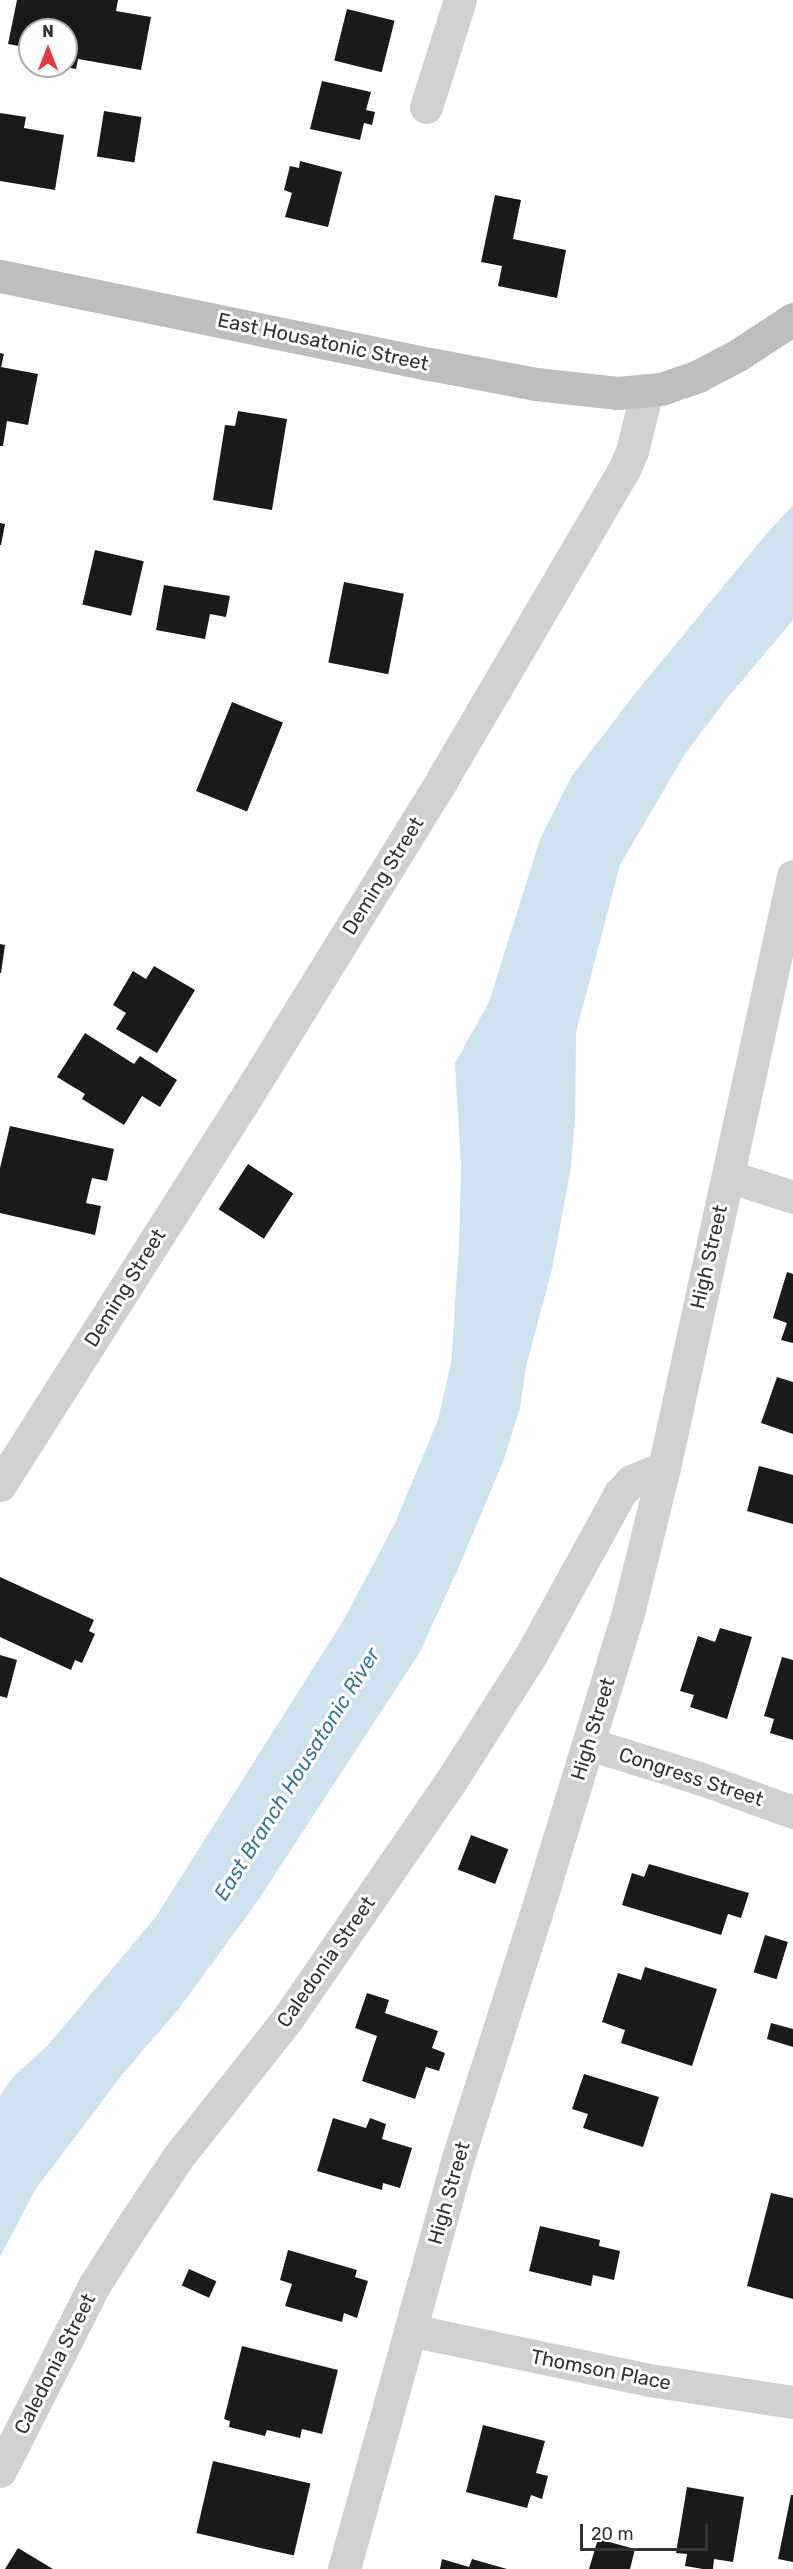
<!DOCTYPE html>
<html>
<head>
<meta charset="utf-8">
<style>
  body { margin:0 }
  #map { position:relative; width:793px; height:2569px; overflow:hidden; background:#fff; font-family:Rubik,sans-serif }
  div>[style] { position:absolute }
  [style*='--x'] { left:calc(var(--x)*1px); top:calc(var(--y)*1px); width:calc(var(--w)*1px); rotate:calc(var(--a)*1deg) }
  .water>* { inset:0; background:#cfe2ee }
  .building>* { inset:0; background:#1a1a1a; transform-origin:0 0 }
  .street>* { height:33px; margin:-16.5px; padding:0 16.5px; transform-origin:16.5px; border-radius:16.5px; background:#d0d0d0 }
  .secondary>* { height:33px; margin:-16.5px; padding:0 16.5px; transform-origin:16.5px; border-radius:16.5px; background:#bdbdbd }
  span { translate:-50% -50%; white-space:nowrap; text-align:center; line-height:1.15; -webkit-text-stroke:6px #fff; paint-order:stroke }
  .street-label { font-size:20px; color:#333 }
  .water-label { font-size:21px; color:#3f7597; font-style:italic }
  .north { position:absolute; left:18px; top:18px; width:60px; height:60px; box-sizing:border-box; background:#fff; border:2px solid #adadad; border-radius:50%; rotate:0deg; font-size:16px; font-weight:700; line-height:24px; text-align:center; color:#333 }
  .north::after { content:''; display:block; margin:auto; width:21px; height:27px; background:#e63946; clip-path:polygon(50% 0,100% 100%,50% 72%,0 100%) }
  .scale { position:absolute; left:580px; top:2524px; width:128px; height:27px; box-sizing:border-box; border:3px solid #333; border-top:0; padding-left:8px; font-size:18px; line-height:21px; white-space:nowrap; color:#333; -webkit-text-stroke:4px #fff; paint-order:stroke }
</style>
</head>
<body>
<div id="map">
  <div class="water">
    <div style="clip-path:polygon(793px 505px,793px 620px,725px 701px,685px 754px,620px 865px,576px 1033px,575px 1119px,571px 1167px,553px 1265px,526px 1367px,520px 1408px,503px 1462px,458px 1569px,420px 1652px,257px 1902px,181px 2006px,122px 2075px,35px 2190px,0 2257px,0 2095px,13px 2077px,47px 2046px,155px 1918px,343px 1621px,395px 1523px,438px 1420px,451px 1363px,459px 1245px,461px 1167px,455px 1063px,489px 1002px,540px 839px,571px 777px,637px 691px,768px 532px)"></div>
  </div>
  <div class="building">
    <div style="clip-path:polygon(17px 0,118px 0,116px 11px,151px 17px,141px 70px,78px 59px,76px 69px,66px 67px,66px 30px,30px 30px,30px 48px,8px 44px)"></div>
    <div style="left:347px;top:9px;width:49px;height:53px;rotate:14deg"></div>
    <div style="clip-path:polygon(322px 81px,371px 92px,366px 110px,375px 112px,372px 125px,364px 123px,360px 140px,310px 129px)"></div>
    <div style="left:104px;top:111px;width:38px;height:46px;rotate:9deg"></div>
    <div style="clip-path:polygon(0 113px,26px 117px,24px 128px,64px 135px,55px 190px,0 181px)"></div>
    <div style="clip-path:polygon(300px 161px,342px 172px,328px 227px,285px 217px,292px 193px,284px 190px,290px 166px,299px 168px)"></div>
    <div style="clip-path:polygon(495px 195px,521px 200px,513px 239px,566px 250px,557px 298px,498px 286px,502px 266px,481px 262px)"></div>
    <div style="clip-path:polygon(0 353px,4px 354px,1px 367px,38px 374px,28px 425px,7px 421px,3px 446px,0 446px)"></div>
    <div style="clip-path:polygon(238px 411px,287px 419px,272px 510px,213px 500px,225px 425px,235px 426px)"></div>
    <div style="clip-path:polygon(0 523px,5px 524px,1px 545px,0 545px)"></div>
    <div style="left:95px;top:550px;width:50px;height:56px;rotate:13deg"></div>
    <div style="left:344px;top:582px;width:61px;height:82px;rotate:11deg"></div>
    <div style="clip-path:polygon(164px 585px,230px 596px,226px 617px,210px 614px,205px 639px,156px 630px)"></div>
    <div style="left:232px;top:702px;width:55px;height:96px;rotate:22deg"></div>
    <div style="clip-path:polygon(0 944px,5px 945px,1px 973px,0 973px)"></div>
    <div style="clip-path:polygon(154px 966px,195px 990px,157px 1053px,116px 1029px,126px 1013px,113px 1005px,133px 971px,146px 979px)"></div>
    <div style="clip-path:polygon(85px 1033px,134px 1064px,140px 1056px,177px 1080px,160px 1107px,142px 1096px,124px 1125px,82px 1099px,85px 1094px,57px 1077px)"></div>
    <div style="clip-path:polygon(10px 1126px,114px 1149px,107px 1181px,92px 1178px,86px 1203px,101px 1206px,95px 1235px,0 1213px,0 1168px)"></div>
    <div style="left:248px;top:1164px;width:54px;height:54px;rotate:33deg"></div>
    <div style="clip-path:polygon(787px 1272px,793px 1274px,793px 1343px,781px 1340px,787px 1323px,773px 1318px)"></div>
    <div style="clip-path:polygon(777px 1377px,793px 1382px,793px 1434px,761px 1423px)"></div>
    <div style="clip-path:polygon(759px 1466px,793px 1475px,793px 1524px,747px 1511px)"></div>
    <div style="clip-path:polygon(0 1577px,94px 1620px,89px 1631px,95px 1634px,82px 1663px,75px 1660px,71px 1670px,0 1637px)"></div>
    <div style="clip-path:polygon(720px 1628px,752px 1637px,727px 1719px,690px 1707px,694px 1695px,680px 1691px,698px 1636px,715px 1642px)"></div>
    <div style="clip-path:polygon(0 1655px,17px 1660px,7px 1698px,0 1696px)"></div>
    <div style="clip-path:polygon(782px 1657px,793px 1660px,793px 1740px,770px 1733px,774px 1719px,764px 1716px)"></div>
    <div style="left:471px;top:1835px;width:40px;height:37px;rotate:21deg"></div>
    <div style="clip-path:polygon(649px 1864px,749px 1893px,741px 1918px,728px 1914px,721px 1935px,622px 1905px,632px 1873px,644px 1877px)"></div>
    <div style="left:765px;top:1935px;width:24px;height:39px;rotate:17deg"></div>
    <div style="clip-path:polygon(645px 1967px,717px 1989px,692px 2066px,621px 2043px,625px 2030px,602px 2022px,618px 1973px,641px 1980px)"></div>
    <div style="clip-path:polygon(367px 1993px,389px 2000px,385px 2013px,438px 2031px,432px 2048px,445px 2053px,439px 2071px,426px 2067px,415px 2099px,362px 2081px,377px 2036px,355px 2028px)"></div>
    <div style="clip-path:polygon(771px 2023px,793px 2029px,793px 2047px,767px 2039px)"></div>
    <div style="clip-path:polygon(584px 2074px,659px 2097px,643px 2147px,583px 2128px,588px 2114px,572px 2109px)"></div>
    <div style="clip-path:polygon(333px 2118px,366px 2128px,370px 2118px,386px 2124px,382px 2139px,412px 2148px,400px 2188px,383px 2183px,382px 2190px,317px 2171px)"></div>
    <div style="clip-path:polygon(771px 2193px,793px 2198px,793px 2299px,747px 2286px)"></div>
    <div style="clip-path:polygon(540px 2226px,600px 2240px,599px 2246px,620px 2251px,614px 2280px,593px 2275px,591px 2286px,529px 2271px)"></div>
    <div style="clip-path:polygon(288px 2250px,357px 2270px,355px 2277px,368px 2281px,357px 2318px,344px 2313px,342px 2322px,285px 2306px,292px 2284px,280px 2280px)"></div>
    <div style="left:189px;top:2269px;width:30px;height:18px;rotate:24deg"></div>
    <div style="clip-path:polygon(242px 2346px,338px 2370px,322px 2434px,302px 2429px,300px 2438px,267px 2430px,265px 2436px,229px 2427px,230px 2421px,224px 2419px)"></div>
    <div style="clip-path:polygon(483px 2425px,545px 2441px,536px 2473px,548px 2476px,542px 2499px,531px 2495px,527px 2508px,466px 2492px)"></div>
    <div style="left:213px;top:2461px;width:100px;height:74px;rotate:13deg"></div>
    <div style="clip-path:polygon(687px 2487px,744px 2497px,733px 2562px,714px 2559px,713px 2569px,703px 2569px,685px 2566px,687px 2554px,676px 2553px)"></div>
    <div style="clip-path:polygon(791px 2495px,793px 2495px,793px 2562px,778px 2559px)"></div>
    <div style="clip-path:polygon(598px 2539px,635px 2549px,630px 2569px,589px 2569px)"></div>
    <div style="clip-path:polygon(18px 2548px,53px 2569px,5px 2569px)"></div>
    <div style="clip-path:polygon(442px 2559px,469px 2567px,472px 2559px,507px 2569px,440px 2569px)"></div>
  </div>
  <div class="street">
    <div style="--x:426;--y:107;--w:112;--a:-72.4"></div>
    <div style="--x:728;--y:1176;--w:68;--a:17.9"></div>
    <div style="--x:0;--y:1485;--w:451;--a:-57.6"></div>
    <div style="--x:242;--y:1104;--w:383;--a:-58.3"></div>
    <div style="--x:443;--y:778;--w:357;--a:-59.6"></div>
    <div style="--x:624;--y:470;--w:21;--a:-67"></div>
    <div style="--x:632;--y:451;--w:62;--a:-76"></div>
    <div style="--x:589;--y:1744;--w:115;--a:17.2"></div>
    <div style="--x:699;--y:1778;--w:100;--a:19.9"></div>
    <div style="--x:410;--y:2330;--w:244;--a:11.8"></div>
    <div style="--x:649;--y:2380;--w:146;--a:8.7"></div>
    <div style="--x:0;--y:2471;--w:210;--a:-63.1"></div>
    <div style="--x:95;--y:2284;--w:65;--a:-57.5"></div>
    <div style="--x:130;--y:2229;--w:87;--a:-56.3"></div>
    <div style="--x:178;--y:2157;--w:177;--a:-51.6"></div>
    <div style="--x:288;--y:2018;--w:288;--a:-55.5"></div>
    <div style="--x:451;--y:1781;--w:149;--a:-57.6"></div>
    <div style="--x:531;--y:1655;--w:185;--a:-61.2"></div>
    <div style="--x:620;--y:1493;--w:16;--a:-47"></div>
    <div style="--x:631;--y:1481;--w:35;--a:-22"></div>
    <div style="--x:344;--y:2569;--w:423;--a:-74.5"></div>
    <div style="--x:457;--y:2161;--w:256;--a:-72.3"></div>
    <div style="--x:535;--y:1917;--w:322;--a:-73"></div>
    <div style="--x:629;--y:1609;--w:145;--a:-76.1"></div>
    <div style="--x:664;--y:1468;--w:606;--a:-77.71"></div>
  </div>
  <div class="secondary">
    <div style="--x:0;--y:276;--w:439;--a:11.6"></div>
    <div style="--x:430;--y:364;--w:108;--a:10.7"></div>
    <div style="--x:536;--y:384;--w:82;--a:6.3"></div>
    <div style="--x:618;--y:393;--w:43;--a:-5.3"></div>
    <div style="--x:661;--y:389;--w:39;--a:-19"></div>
    <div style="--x:698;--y:376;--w:45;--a:-27.7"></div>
    <div style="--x:738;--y:355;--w:66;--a:-33.2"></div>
  </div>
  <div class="street-label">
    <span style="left:323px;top:342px;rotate:12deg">East Housatonic Street</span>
    <span style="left:383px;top:876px;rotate:-58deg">Deming Street</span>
    <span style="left:709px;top:1257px;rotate:-77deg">High Street</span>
    <span style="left:125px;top:1288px;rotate:-58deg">Deming Street</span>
    <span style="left:593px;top:1729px;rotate:-73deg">High Street</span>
    <span style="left:691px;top:1777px;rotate:18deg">Congress Street</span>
    <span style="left:326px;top:1962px;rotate:-55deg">Caledonia Street</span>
    <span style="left:449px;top:2193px;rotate:-74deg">High Street</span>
    <span style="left:55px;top:2364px;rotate:-63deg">Caledonia Street</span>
    <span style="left:601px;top:2370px;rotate:11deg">Thomson Place</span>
  </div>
  <div class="water-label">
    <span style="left:297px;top:1774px;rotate:-58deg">East Branch Housatonic River</span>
  </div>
  <div class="north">N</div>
  <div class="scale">20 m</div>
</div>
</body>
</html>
